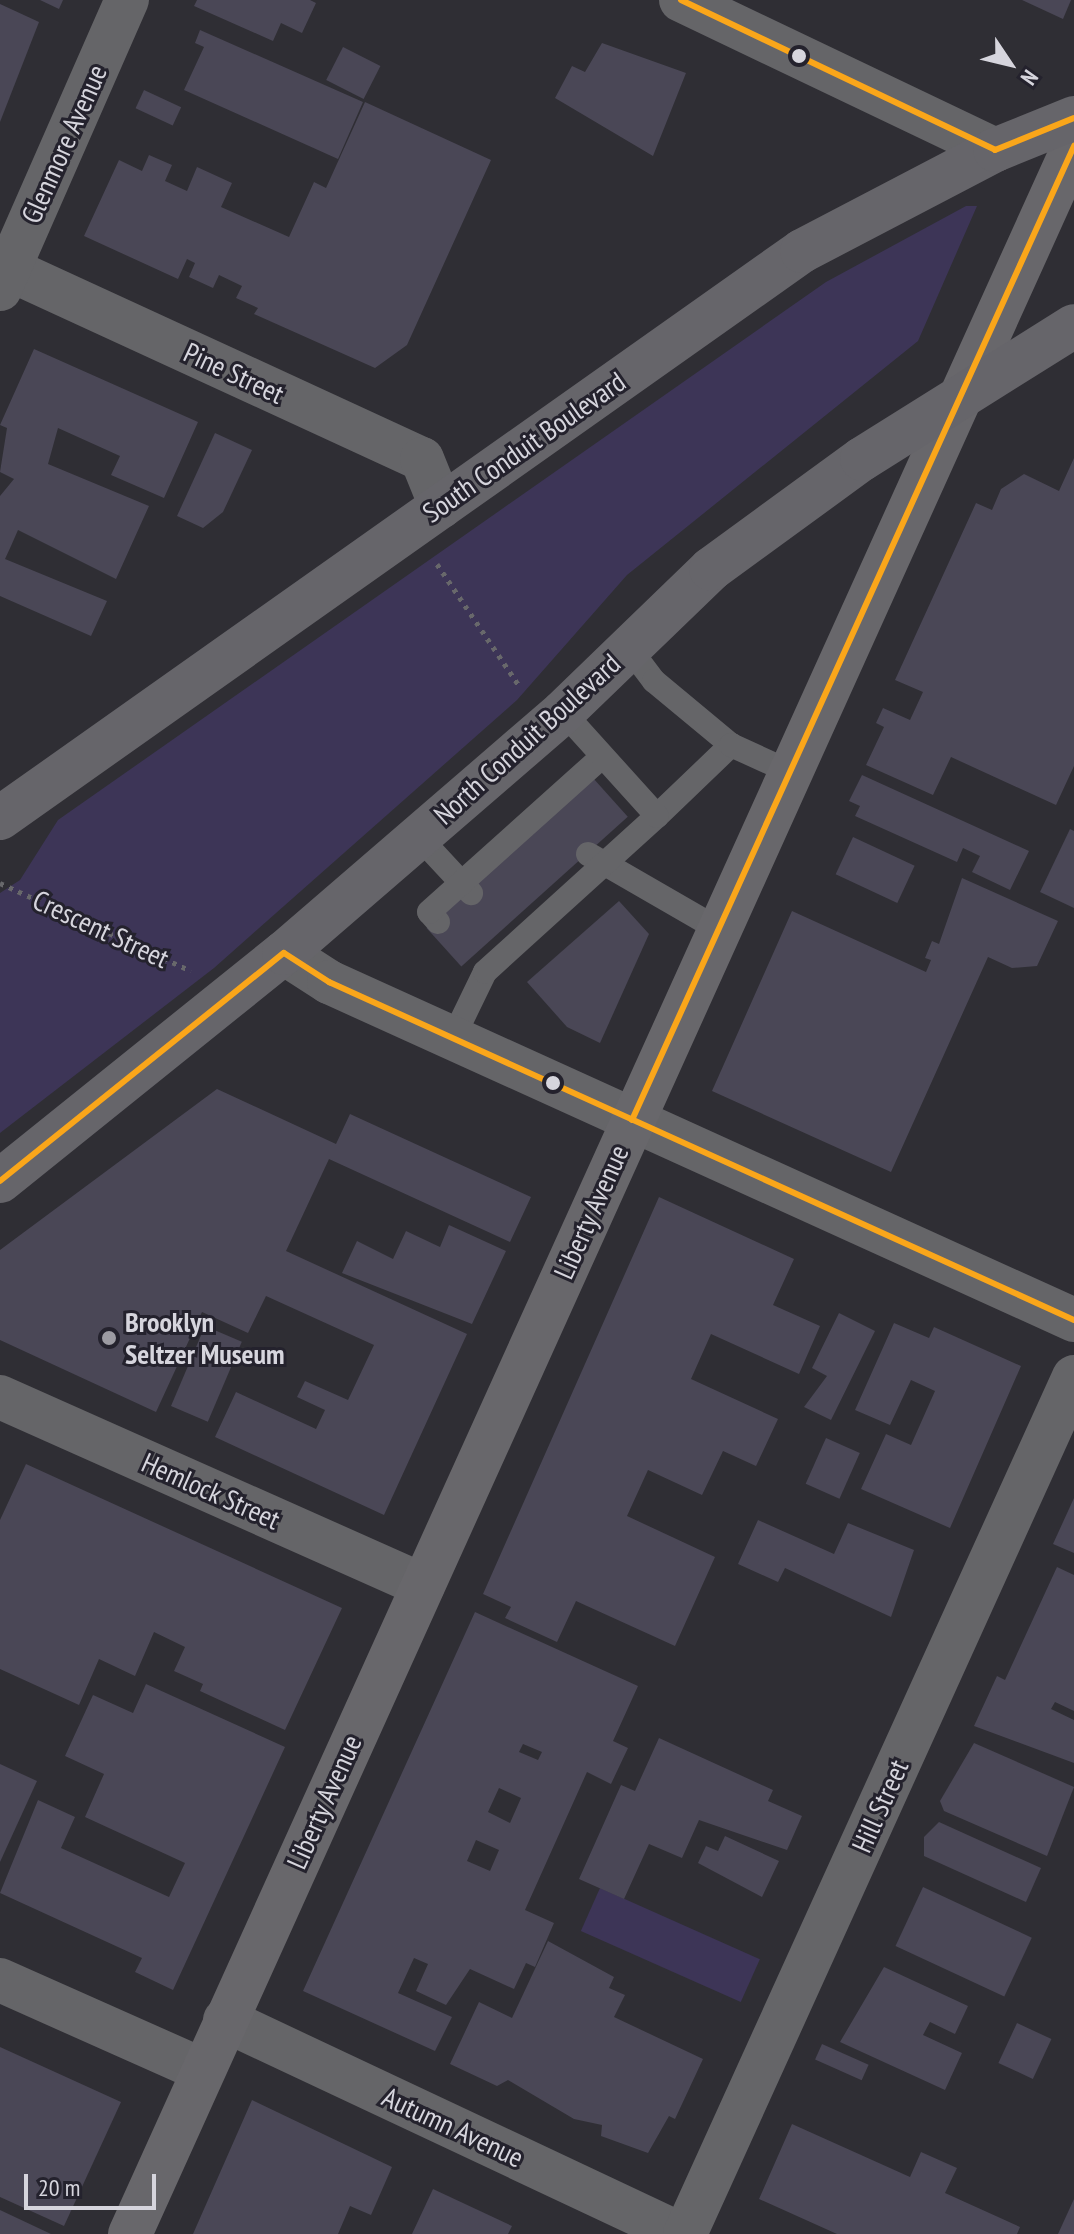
<!DOCTYPE html>
<html>
<head>
<meta charset="utf-8">
<style>
  body { margin:0 }
  #map { position:relative; width:1074px; height:2234px; overflow:hidden; background:#2f2e34; font-family:"PT Sans Narrow",sans-serif }
  div>[style] { position:absolute }
  [style*='--x'] { left:calc(var(--x)*1px); top:calc(var(--y)*1px); width:calc(var(--w)*1px); rotate:calc(var(--a)*1deg) }
  .green>* { inset:0; background:#3d3557; transform-origin:0 0 }
  .building>* { inset:0; background:#4a4756; transform-origin:0 0 }
  .path>* { height:5px; margin-top:-2.5px; transform-origin:0; background:repeating-linear-gradient(90deg,#68686b 0 4px,transparent 0 10px) }
  .lane>* { height:24px; margin:-12px; padding:0 12px; transform-origin:12px; border-radius:12px; background:#656568 }
  .street>* { height:44px; margin:-22px; padding:0 22px; transform-origin:22px; border-radius:22px; background:#656568 }
  .secondary>* { height:44px; margin:-22px; padding:0 22px; transform-origin:22px; border-radius:22px; background:#68676b }
  .primary>* { height:44px; margin:-22px; padding:0 22px; transform-origin:22px; border-radius:22px; background:#66656a }
  .bus-1>* { height:6px; margin:-3px; padding:0 3px; transform-origin:3px; border-radius:3px; background:#faa61a }
  .dots>* { width:22px; height:22px; translate:-50% -50%; box-sizing:border-box; border:4px solid #24222d; border-radius:50% }
  span { translate:-50% -50%; white-space:nowrap; text-align:center; line-height:1.15; -webkit-text-stroke:6px #24222d; paint-order:stroke }
  .street-label { font-size:28px; color:#d6d5dd }
  .poi-label { font-size:28px; color:#d6d5dd; font-weight:700 }
  .left { translate:0 -50%; text-align:left }
  .north { position:absolute; left:970px; top:24px; width:80px; height:80px; -webkit-text-stroke:6px #24222d; paint-order:stroke; rotate:125deg; font-size:22px; font-weight:700; line-height:32px; text-align:center; color:#d6d5dd }
  .north::after { content:''; display:block; margin:auto; width:28px; height:36px; background:#d6d5dd; clip-path:polygon(50% 0,100% 100%,50% 72%,0 100%) }
  .scale { position:absolute; left:24px; top:2174px; width:132px; height:36px; box-sizing:border-box; border:4px solid #d6d5dd; border-top:0; padding-left:10px; font-size:24px; line-height:28px; white-space:nowrap; color:#d6d5dd; -webkit-text-stroke:6px #24222d; paint-order:stroke }
</style>
</head>
<body>
<div id="map">
  <div class="green">
    <div style="clip-path:polygon(966px 206px,977px 206px,918px 341px,627px 575px,517px 700px,214px 968px,0 1133px,0 893px,20px 880px,58px 820px,826px 282px)"></div>
    <div style="left:600px;top:1888px;width:175px;height:47px;rotate:24deg"></div>
  </div>
  <div class="building">
    <div style="clip-path:polygon(40px 0,63px 0,59px 9px)"></div>
    <div style="clip-path:polygon(197px 0,310px 0,316px 3px,302px 33px,281px 23px,273px 41px,194px 6px)"></div>
    <div style="clip-path:polygon(1022px 0,1071px 0,1063px 19px)"></div>
    <div style="clip-path:polygon(0 4px,39px 22px,0 122px)"></div>
    <div style="clip-path:polygon(200px 30px,363px 102px,338px 159px,184px 90px,204px 47px,195px 43px)"></div>
    <div style="clip-path:polygon(602px 43px,686px 73px,653px 156px,555px 98px,572px 66px,585px 72px)"></div>
    <div style="left:343px;top:47px;width:42px;height:37px;rotate:27deg"></div>
    <div style="left:144px;top:90px;width:41px;height:20px;rotate:25deg"></div>
    <div style="clip-path:polygon(365px 102px,491px 160px,407px 345px,375px 368px,254px 314px,258px 308px,236px 298px,242px 286px,219px 275px,213px 288px,189px 277px,195px 263px,187px 259px,178px 279px,84px 236px,119px 160px,142px 171px,149px 155px,172px 165px,165px 181px,187px 191px,197px 167px,232px 183px,221px 207px,289px 237px,314px 182px,326px 188px)"></div>
    <div style="clip-path:polygon(34px 349px,198px 422px,164px 498px,111px 475px,120px 456px,58px 428px,48px 464px,149px 506px,116px 579px,18px 530px,11px 546px,5px 559px,107px 601px,91px 636px,0 596px,0 496px,14px 479px,0 472px,7px 428px,0 425px)"></div>
    <div style="clip-path:polygon(215px 433px,252px 450px,223px 512px,203px 528px,177px 516px)"></div>
    <div style="clip-path:polygon(1074px 458px,1074px 766px,1056px 805px,951px 757px,933px 795px,866px 765px,884px 727px,876px 723px,883px 708px,910px 720px,923px 692px,895px 680px,976px 503px,992px 510px,1001px 489px,1024px 474px,1059px 491px)"></div>
    <div style="clip-path:polygon(862px 775px,1029px 851px,1010px 890px,972px 872px,980px 856px,963px 848px,957px 862px,855px 816px,860px 806px,849px 801px)"></div>
    <div style="left:593px;top:778px;width:52px;height:224px;rotate:48deg"></div>
    <div style="clip-path:polygon(1070px 829px,1074px 831px,1074px 908px,1040px 892px)"></div>
    <div style="left:853px;top:837px;width:68px;height:41px;rotate:25deg"></div>
    <div style="clip-path:polygon(962px 878px,1058px 921px,1037px 966px,1012px 968px,988px 957px,891px 1172px,712px 1091px,792px 911px,926px 972px,931px 960px,925px 958px,932px 941px,939px 944px)"></div>
    <div style="clip-path:polygon(619px 901px,649px 934px,600px 1043px,567px 1027px,527px 982px)"></div>
    <div style="clip-path:polygon(217px 1089px,336px 1144px,350px 1114px,531px 1197px,510px 1242px,329px 1159px,286px 1251px,467px 1334px,384px 1515px,215px 1437px,236px 1392px,316px 1429px,325px 1410px,297px 1397px,305px 1381px,348px 1400px,374px 1345px,266px 1296px,248px 1333px,202px 1312px,156px 1412px,0 1340px,0 1250px)"></div>
    <div style="clip-path:polygon(659px 1197px,794px 1259px,773px 1305px,820px 1326px,799px 1374px,711px 1334px,691px 1379px,778px 1419px,756px 1466px,723px 1451px,702px 1495px,648px 1470px,627px 1516px,715px 1557px,675px 1646px,576px 1601px,557px 1642px,505px 1618px,511px 1607px,483px 1594px)"></div>
    <div style="clip-path:polygon(449px 1225px,506px 1251px,472px 1324px,342px 1273px,357px 1241px,393px 1259px,406px 1231px,440px 1247px)"></div>
    <div style="clip-path:polygon(839px 1313px,875px 1331px,831px 1420px,804px 1407px,827px 1376px,812px 1368px)"></div>
    <div style="clip-path:polygon(894px 1323px,929px 1338px,934px 1327px,1021px 1366px,950px 1528px,861px 1489px,886px 1434px,911px 1445px,935px 1391px,911px 1380px,890px 1425px,855px 1410px)"></div>
    <div style="left:205px;top:1326px;width:40px;height:87px;rotate:23deg"></div>
    <div style="left:826px;top:1438px;width:37px;height:50px;rotate:24deg"></div>
    <div style="clip-path:polygon(26px 1464px,342px 1608px,285px 1730px,200px 1691px,203px 1684px,174px 1671px,185px 1647px,154px 1632px,135px 1676px,99px 1659px,79px 1705px,0 1669px,0 1520px)"></div>
    <div style="clip-path:polygon(1074px 1498px,1074px 1553px,1053px 1544px)"></div>
    <div style="clip-path:polygon(758px 1520px,834px 1554px,848px 1523px,914px 1550px,891px 1617px,785px 1568px,778px 1582px,738px 1564px)"></div>
    <div style="clip-path:polygon(1057px 1567px,1074px 1575px,1074px 1711px,1055px 1702px,1051px 1709px,1074px 1720px,1074px 1763px,974px 1726px,997px 1676px,1005px 1680px)"></div>
    <div style="clip-path:polygon(evenodd,475px 1612px,638px 1686px,613px 1741px,628px 1748px,611px 1784px,587px 1772px,525px 1910px,554px 1923px,535px 1967px,526px 1963px,514px 1989px,470px 1969px,446px 2005px,416px 1991px,428px 1964px,414px 1958px,398px 1993px,452px 2017px,435px 2051px,303px 1991px,475px 1612px,523px 1744px,542px 1752px,538px 1760px,519px 1752px,523px 1744px,475px 1612px,499px 1788px,521px 1798px,510px 1823px,488px 1812px,499px 1788px,475px 1612px,476px 1840px,499px 1850px,490px 1871px,467px 1861px,476px 1840px)"></div>
    <div style="clip-path:polygon(146px 1684px,285px 1747px,173px 1990px,135px 1972px,142px 1958px,0 1893px,38px 1800px,75px 1817px,61px 1848px,169px 1897px,185px 1863px,85px 1817px,104px 1774px,65px 1756px,93px 1695px,133px 1713px)"></div>
    <div style="clip-path:polygon(659px 1738px,773px 1790px,768px 1801px,802px 1816px,787px 1850px,699px 1820px,682px 1858px,649px 1844px,624px 1899px,579px 1879px,621px 1785px,635px 1791px)"></div>
    <div style="clip-path:polygon(974px 1743px,1074px 1787px,1047px 1856px,944px 1811px,940px 1801px)"></div>
    <div style="clip-path:polygon(0 1764px,37px 1781px,0 1862px)"></div>
    <div style="clip-path:polygon(939px 1822px,1041px 1868px,1026px 1902px,924px 1856px,924px 1837px)"></div>
    <div style="clip-path:polygon(725px 1836px,779px 1861px,762px 1897px,698px 1863px,706px 1846px,718px 1851px)"></div>
    <div style="left:923px;top:1887px;width:120px;height:65px;rotate:25deg"></div>
    <div style="clip-path:polygon(548px 1941px,614px 1977px,609px 1988px,625px 1995px,614px 2017px,703px 2059px,675px 2119px,669px 2116px,648px 2153px,601px 2136px,602px 2125px,574px 2119px,508px 2080px,497px 2086px,450px 2064px,479px 2002px,512px 2018px)"></div>
    <div style="clip-path:polygon(884px 1967px,968px 2006px,955px 2034px,930px 2022px,923px 2035px,962px 2053px,945px 2090px,840px 2042px)"></div>
    <div style="left:1017px;top:2023px;width:38px;height:44px;rotate:25deg"></div>
    <div style="left:822px;top:2044px;width:51px;height:17px;rotate:24deg"></div>
    <div style="clip-path:polygon(0 2047px,121px 2102px,64px 2226px,0 2197px)"></div>
    <div style="clip-path:polygon(252px 2100px,392px 2167px,371px 2215px,350px 2206px,338px 2234px,193px 2234px)"></div>
    <div style="clip-path:polygon(792px 2124px,910px 2177px,921px 2152px,957px 2168px,945px 2193px,1020px 2227px,1017px 2234px,837px 2234px,759px 2199px)"></div>
    <div style="clip-path:polygon(433px 2189px,512px 2226px,508px 2234px,412px 2234px)"></div>
    <div style="clip-path:polygon(1074px 2199px,1074px 2234px,1058px 2234px)"></div>
    <div style="clip-path:polygon(0 2210px,51px 2234px,0 2234px)"></div>
  </div>
  <div class="path">
    <div style="--x:437;--y:564;--w:145;--a:56"></div>
    <div style="--x:0;--y:883;--w:210;--a:24.7"></div>
  </div>
  <div class="lane">
    <div style="--x:629;--y:648;--w:41;--a:52.9"></div>
    <div style="--x:654;--y:681;--w:100;--a:39.7"></div>
    <div style="--x:657;--y:816;--w:103;--a:-43.8"></div>
    <div style="--x:731;--y:745;--w:63;--a:24.5"></div>
    <div style="--x:418;--y:836;--w:78;--a:47.1"></div>
    <div style="--x:588;--y:854;--w:150;--a:30"></div>
    <div style="--x:438;--y:922;--w:13;--a:-132"></div>
    <div style="--x:429;--y:912;--w:232;--a:-41.9"></div>
    <div style="--x:453;--y:1038;--w:73;--a:-64.1"></div>
    <div style="--x:485;--y:972;--w:232;--a:-42.2"></div>
    <div style="--x:657;--y:816;--w:140;--a:-132.1"></div>
  </div>
  <div class="street">
    <div style="--x:681;--y:0;--w:348;--a:25.5"></div>
    <div style="--x:0;--y:265;--w:464;--a:24.7"></div>
    <div style="--x:422;--y:459;--w:51;--a:68"></div>
    <div style="--x:0;--y:289;--w:316;--a:-66.3"></div>
    <div style="--x:284;--y:953;--w:54;--a:32.8"></div>
    <div style="--x:329;--y:982;--w:818;--a:24.4"></div>
    <div style="--x:0;--y:1397;--w:463;--a:24"></div>
    <div style="--x:0;--y:1980;--w:221;--a:24"></div>
    <div style="--x:225;--y:2020;--w:503;--a:25.19"></div>
    <div style="--x:685;--y:2234;--w:941;--a:-65.59"></div>
  </div>
  <div class="secondary">
    <div style="--x:130;--y:2234;--w:2291;--a:-65.67"></div>
  </div>
  <div class="primary">
    <div style="--x:0;--y:818;--w:982;--a:-35.26"></div>
    <div style="--x:802;--y:251;--w:218;--a:-27.6"></div>
    <div style="--x:995;--y:150;--w:85;--a:-22.1"></div>
    <div style="--x:0;--y:1181;--w:364;--a:-38.8"></div>
    <div style="--x:284;--y:953;--w:369;--a:-40.8"></div>
    <div style="--x:563;--y:712;--w:206;--a:-44"></div>
    <div style="--x:711;--y:569;--w:187;--a:-36.1"></div>
    <div style="--x:862;--y:459;--w:250;--a:-32.1"></div>
  </div>
  <div class="bus-1">
    <div style="--x:681;--y:0;--w:348;--a:25.5"></div>
    <div style="--x:995;--y:150;--w:85;--a:-22.1"></div>
    <div style="--x:632;--y:1120;--w:1070;--a:-65.59"></div>
    <div style="--x:0;--y:1181;--w:364;--a:-38.8"></div>
    <div style="--x:284;--y:953;--w:54;--a:32.8"></div>
    <div style="--x:329;--y:982;--w:818;--a:24.4"></div>
  </div>
  <div class="dots">
    <div style="left:799px;top:56px;background:#d6d5dd"></div>
    <div style="left:553px;top:1083px;background:#d6d5dd"></div>
    <div style="left:109px;top:1338px;background:#9c9ba2"></div>
  </div>
  <div class="street-label">
    <span style="left:64px;top:144px;rotate:-66deg">Glenmore Avenue</span>
    <span style="left:234px;top:373px;rotate:25deg">Pine Street</span>
    <span style="left:524px;top:447px;rotate:-35deg">South Conduit Boulevard</span>
    <span style="left:527px;top:739px;rotate:-42deg">North Conduit Boulevard</span>
    <span style="left:101px;top:929px;rotate:25deg">Crescent Street</span>
    <span style="left:591px;top:1212px;rotate:-66deg">Liberty Avenue</span>
    <span style="left:211px;top:1491px;rotate:24deg">Hemlock Street</span>
    <span style="left:324px;top:1802px;rotate:-66deg">Liberty Avenue</span>
    <span style="left:880px;top:1806px;rotate:-66deg">Hill Street</span>
    <span style="left:453px;top:2127px;rotate:25deg">Autumn Avenue</span>
  </div>
  <div class="poi-label">
    <span class="left" style="left:125px;top:1338px">Brooklyn<br>Seltzer Museum</span>
  </div>
  <div class="north">N</div>
  <div class="scale">20 m</div>
</div>
</body>
</html>
